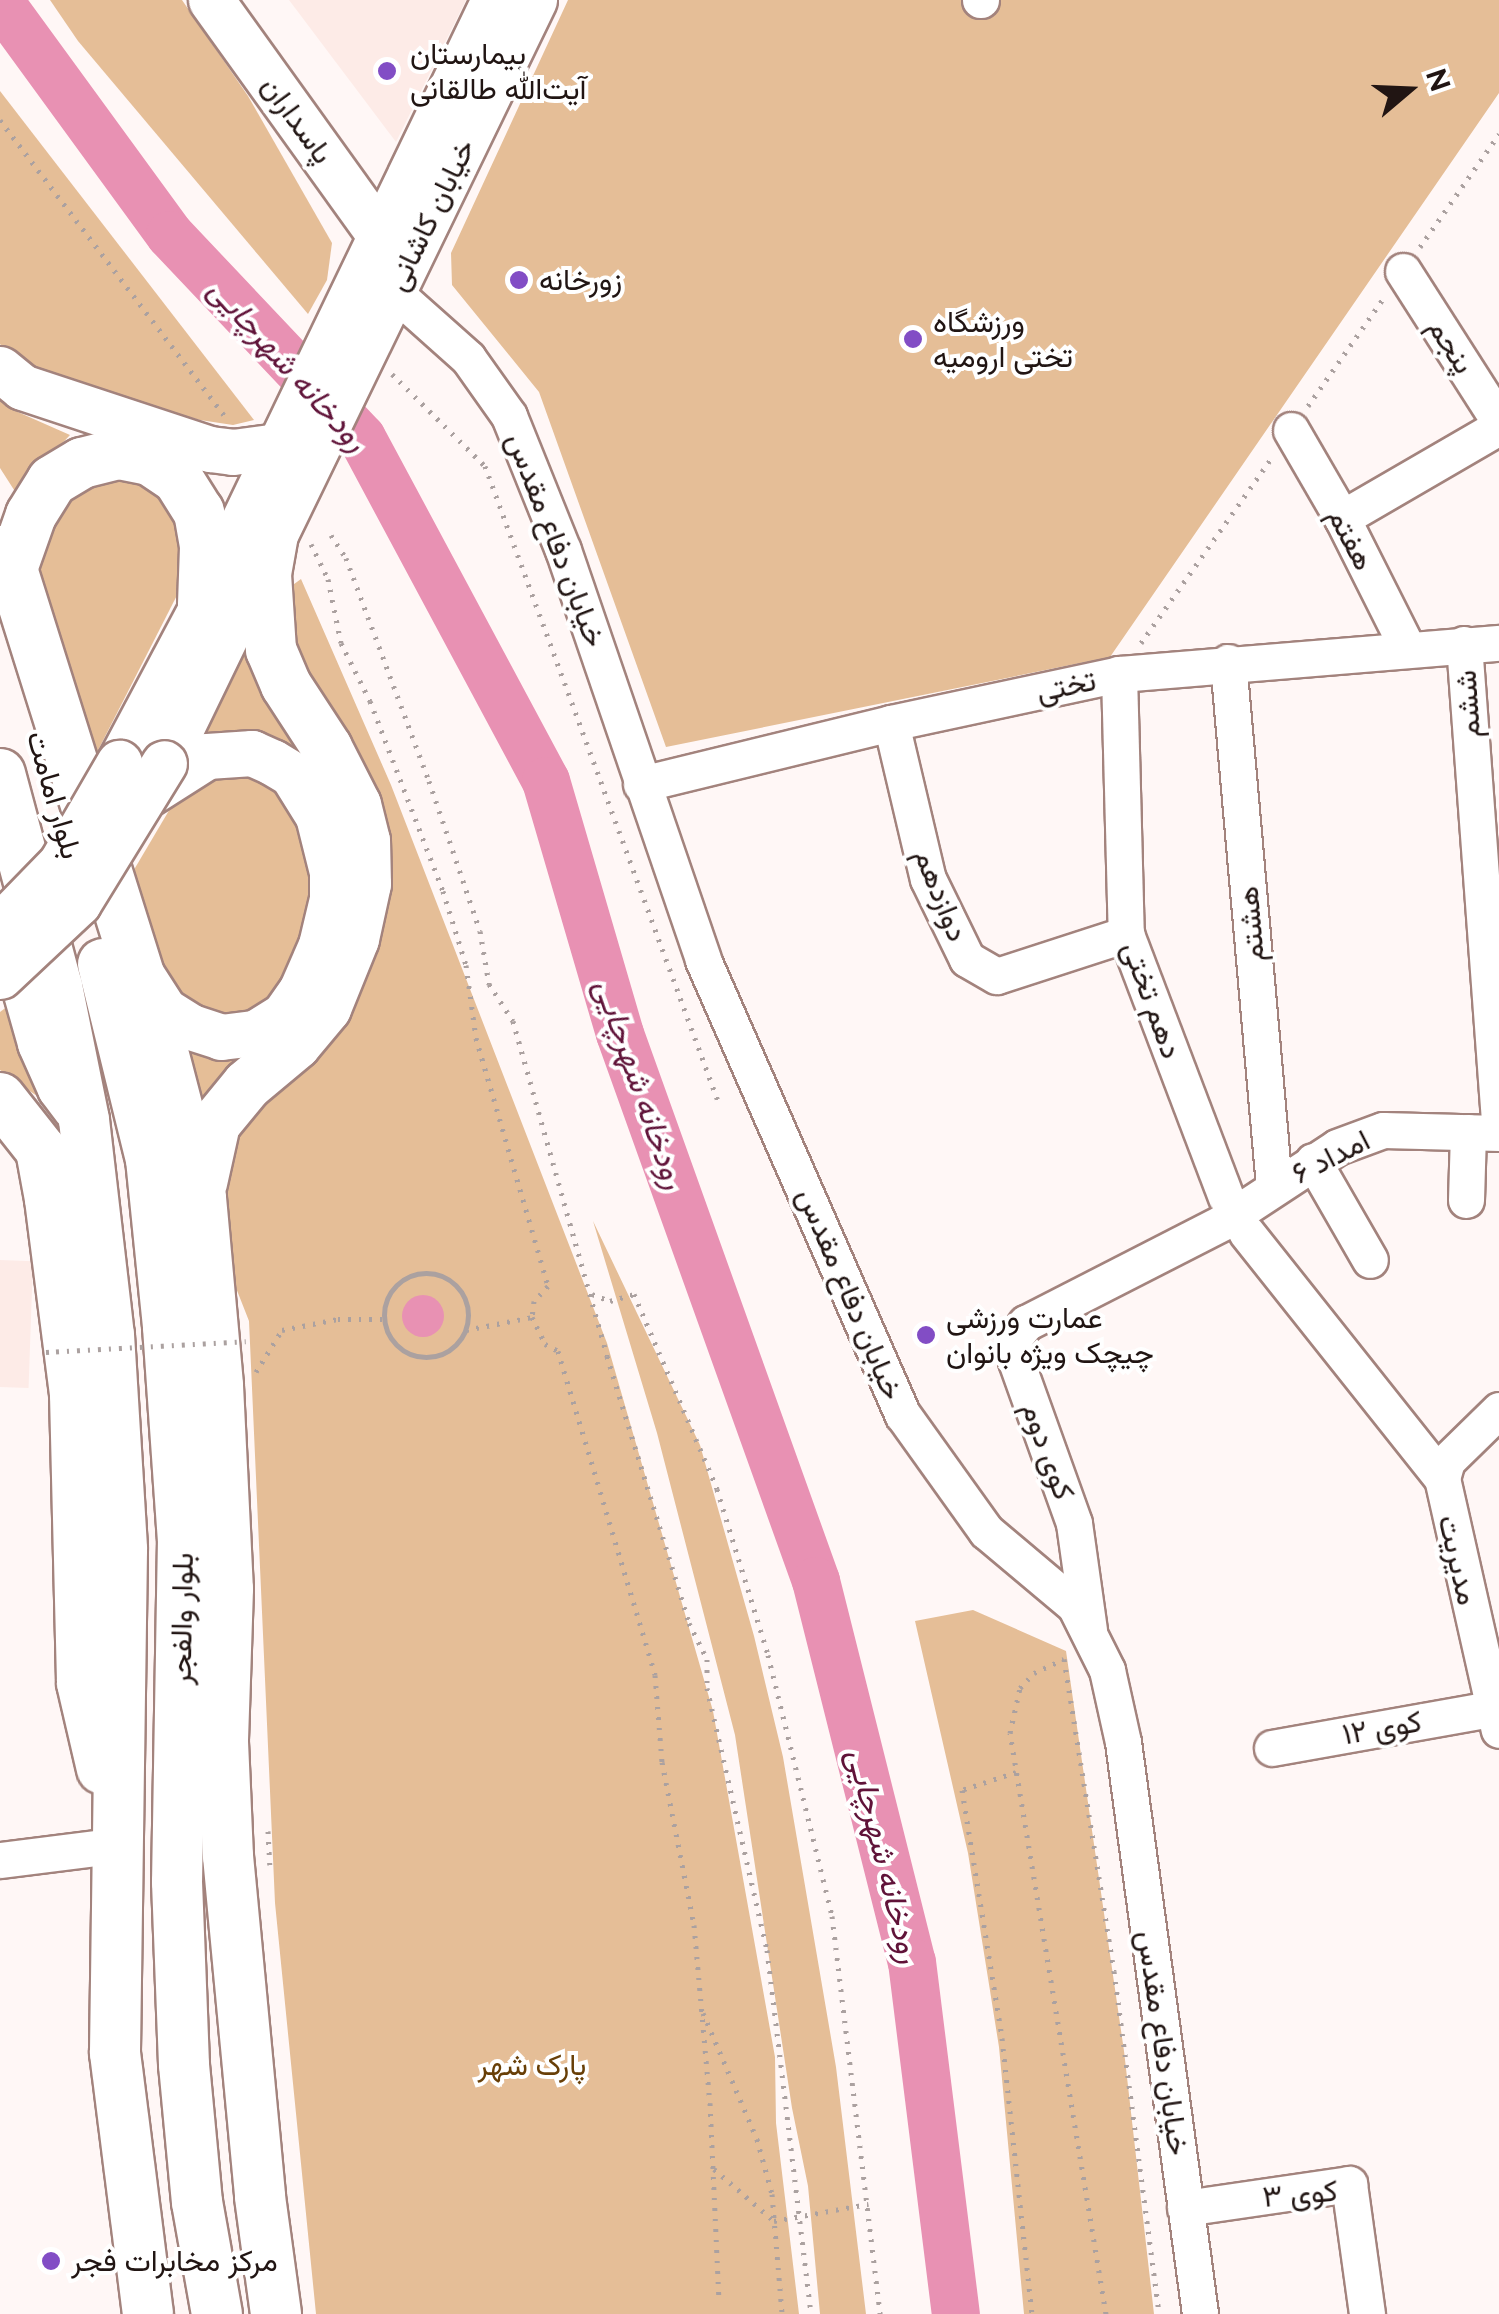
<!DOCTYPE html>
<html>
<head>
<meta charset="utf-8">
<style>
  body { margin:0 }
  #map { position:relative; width:1499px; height:2314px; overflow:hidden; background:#fff7f6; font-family:Raleway,Vazirmatn,sans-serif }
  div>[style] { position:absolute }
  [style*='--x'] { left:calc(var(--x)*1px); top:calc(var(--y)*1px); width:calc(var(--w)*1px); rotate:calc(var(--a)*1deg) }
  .built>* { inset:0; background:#fdebe7; transform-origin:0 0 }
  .green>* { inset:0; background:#e5be97 }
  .water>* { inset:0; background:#e891b3 }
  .round { border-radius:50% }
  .river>* { height:48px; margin:-24px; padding:0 24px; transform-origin:24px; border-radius:24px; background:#e891b3 }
  .path>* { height:5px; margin-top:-2.5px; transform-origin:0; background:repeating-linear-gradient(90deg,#aba1a0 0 2.5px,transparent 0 10.5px) }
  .path>.ring { margin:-2.5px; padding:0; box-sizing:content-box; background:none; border:5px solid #aba1a0; border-radius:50% }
  .roads { filter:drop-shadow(2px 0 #a3837d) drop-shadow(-2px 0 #a3837d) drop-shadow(0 2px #a3837d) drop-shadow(0 -2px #a3837d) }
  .minor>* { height:35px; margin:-17.5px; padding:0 17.5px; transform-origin:17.5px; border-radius:17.5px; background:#fff }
  .major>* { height:45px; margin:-22.5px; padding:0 22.5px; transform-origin:22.5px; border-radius:22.5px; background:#fff }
  .highway>* { height:50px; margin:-25px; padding:0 25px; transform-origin:25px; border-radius:25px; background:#fff }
  .path-bridge>* { height:5px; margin-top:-2.5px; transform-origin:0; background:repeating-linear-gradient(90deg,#aba1a0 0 2.5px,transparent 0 10.5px) }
  .bridges { filter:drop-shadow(2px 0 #a3837d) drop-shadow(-2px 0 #a3837d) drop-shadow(0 2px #a3837d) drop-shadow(0 -2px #a3837d) }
  .major-bridge>* { height:45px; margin:-22.5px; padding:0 22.5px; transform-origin:22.5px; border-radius:22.5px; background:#fff }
  .dots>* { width:28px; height:28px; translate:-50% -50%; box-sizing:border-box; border:5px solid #fff; border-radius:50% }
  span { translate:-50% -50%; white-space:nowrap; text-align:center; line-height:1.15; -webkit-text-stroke:8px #fff; paint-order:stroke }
  .poi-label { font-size:30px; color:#211513 }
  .left { translate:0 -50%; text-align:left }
  .street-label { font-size:30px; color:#211513 }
  .park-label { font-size:30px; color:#683f07 }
  .water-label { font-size:32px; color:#601339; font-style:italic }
  .north { position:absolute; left:1359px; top:40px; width:100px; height:100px; -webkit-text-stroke:8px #fff; paint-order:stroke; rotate:71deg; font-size:28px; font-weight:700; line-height:40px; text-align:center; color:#211513 }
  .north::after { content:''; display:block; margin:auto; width:35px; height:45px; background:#211513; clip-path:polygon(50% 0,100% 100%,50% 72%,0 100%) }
</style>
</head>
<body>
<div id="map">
  <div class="built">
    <div style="clip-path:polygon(289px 0,466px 0,396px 142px)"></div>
    <div style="left:0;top:1260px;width:33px;height:127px;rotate:2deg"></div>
  </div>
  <div class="green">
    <div style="clip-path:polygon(50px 0,182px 0,248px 96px,332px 243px,327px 280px,308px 314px,78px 41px)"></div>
    <div style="clip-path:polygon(568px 0,1499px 0,1499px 93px,1110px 657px,666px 747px,539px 392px,452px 285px,451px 253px)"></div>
    <div style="clip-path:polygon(0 91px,254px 420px,233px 425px,200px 420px,84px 388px,15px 361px,0 344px)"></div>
    <div style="clip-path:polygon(0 395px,11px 409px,70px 435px,16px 493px,0 468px)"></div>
    <div style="clip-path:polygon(85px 474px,153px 476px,195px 560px,92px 762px,33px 565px,38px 529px)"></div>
    <div style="clip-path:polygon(301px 579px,391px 785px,607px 1343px,713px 1711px,775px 2057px,776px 2123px,799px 2314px,316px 2314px,275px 1903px,249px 1321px,227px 1265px,222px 1162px,231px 1135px,370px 962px,392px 865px,381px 808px,305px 678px,291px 646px,290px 587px)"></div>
    <div style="clip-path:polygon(258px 625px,326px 773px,201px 742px)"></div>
    <div style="clip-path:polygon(231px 766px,289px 786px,319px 860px,299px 972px,245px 1020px,180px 1009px,122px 890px,174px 802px)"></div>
    <div style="clip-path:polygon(12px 1003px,37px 1096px,0 1070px,0 1012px)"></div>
    <div style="clip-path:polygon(277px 1040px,197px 1140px,182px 1048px)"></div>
    <div style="clip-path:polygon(593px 1221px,700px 1445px,754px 1636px,783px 1757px,836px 2067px,866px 2314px,820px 2314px,808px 2186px,792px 2108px,735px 1735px,657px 1433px)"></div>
    <div style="clip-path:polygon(973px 1610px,1066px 1651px,1124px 2051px,1154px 2314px,1024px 2314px,999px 2047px,968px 1853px,915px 1621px)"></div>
  </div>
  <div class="water">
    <div class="round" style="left:402px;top:1295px;width:42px;height:42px"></div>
  </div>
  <div class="river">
    <div style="--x:0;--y:2;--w:288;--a:53.9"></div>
    <div style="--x:170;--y:235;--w:279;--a:46.6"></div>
    <div style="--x:362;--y:438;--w:389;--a:61.8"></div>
    <div style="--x:546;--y:781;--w:264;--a:73.7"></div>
    <div style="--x:620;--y:1034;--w:581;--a:70.29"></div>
    <div style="--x:816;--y:1581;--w:393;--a:75.9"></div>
    <div style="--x:912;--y:1962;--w:355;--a:82.9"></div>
  </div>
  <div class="path">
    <div style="--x:0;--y:120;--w:372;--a:52.8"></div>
    <div style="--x:1420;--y:247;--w:138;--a:-55"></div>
    <div style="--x:392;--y:374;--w:131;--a:44.7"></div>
    <div style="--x:485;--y:466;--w:676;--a:69.85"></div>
    <div style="--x:1308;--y:406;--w:134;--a:-55"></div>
    <div style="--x:331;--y:535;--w:27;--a:57"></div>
    <div style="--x:346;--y:558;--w:238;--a:69.6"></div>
    <div style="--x:429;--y:781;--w:158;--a:71.2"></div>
    <div style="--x:480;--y:931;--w:54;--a:80.4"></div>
    <div style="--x:489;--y:984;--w:44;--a:57"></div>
    <div style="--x:513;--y:1021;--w:348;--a:74.3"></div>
    <div style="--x:607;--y:1356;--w:279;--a:72.9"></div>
    <div style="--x:689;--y:1623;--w:40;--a:63.4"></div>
    <div style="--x:707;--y:1659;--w:29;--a:90"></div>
    <div style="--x:707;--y:1688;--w:269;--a:77.1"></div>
    <div style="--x:767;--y:1950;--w:367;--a:83.1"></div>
    <div style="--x:311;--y:544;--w:39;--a:64"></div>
    <div style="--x:328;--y:579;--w:65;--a:78.5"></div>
    <div style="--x:341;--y:643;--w:65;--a:63.4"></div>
    <div style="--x:370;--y:701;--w:204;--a:69"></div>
    <div style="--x:443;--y:891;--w:77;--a:72.7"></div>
    <div style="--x:466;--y:965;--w:74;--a:82.2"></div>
    <div style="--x:476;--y:1038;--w:258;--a:73.8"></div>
    <div style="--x:548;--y:1286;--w:21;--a:133"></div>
    <div style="--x:534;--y:1301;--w:16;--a:97"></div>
    <div style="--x:532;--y:1317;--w:30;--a:64"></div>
    <div style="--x:545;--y:1344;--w:15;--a:28"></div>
    <div style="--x:558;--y:1351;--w:338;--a:73.3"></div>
    <div style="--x:655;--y:1675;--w:87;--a:85.4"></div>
    <div style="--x:662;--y:1762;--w:166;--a:78.9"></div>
    <div style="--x:694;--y:1925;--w:179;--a:84.9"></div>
    <div style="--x:710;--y:2103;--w:197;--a:87.4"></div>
    <div style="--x:1141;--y:643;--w:229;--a:-54.8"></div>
    <div class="ring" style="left:384px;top:1273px;width:79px;height:79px"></div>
    <div style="--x:592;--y:1294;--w:19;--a:21"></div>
    <div style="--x:610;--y:1301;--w:25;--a:-16"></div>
    <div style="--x:634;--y:1294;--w:212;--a:66.9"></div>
    <div style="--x:717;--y:1489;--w:174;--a:72.9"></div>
    <div style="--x:768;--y:1655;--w:269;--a:76.2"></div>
    <div style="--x:832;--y:1916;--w:401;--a:83.1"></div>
    <div style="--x:466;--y:1330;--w:67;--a:-11.1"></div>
    <div style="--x:256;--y:1372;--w:49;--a:-58.2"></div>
    <div style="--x:282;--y:1330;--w:57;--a:-11.1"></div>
    <div style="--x:338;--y:1319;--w:45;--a:0"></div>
    <div style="--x:1016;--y:1772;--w:57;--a:161.6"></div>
    <div style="--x:962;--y:1790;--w:251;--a:80.8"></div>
    <div style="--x:1002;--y:2038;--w:278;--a:83.8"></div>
    <div style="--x:268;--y:1831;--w:34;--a:87"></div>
    <div style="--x:703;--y:2013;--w:137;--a:66.8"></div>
    <div style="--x:757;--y:2139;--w:57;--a:74.7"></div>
    <div style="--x:772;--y:2194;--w:120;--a:85.2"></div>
    <div style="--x:714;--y:2169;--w:79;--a:40.9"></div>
    <div style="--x:774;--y:2221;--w:96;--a:-10.3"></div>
    <div style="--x:1106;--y:2314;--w:589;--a:-99.38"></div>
    <div style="--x:1010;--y:1733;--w:46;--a:-77.5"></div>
    <div style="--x:1020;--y:1688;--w:21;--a:-47"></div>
    <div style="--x:1034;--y:1673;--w:33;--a:-25"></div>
    <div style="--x:1064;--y:1659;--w:316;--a:80.9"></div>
    <div style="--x:1114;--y:1971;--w:346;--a:82.5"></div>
  </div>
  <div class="roads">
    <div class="minor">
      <div style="--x:980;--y:0;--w:1;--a:0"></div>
      <div style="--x:1403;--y:271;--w:178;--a:57.4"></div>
      <div style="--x:394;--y:292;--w:99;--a:41.7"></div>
      <div style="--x:468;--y:358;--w:71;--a:54.7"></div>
      <div style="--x:509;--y:416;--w:144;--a:68.1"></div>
      <div style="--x:563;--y:550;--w:433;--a:71.1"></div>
      <div style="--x:703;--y:960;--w:497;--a:66.3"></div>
      <div style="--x:903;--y:1415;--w:143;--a:54.4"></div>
      <div style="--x:986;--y:1531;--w:116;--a:40.1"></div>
      <div style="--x:1075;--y:1606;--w:72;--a:63.4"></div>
      <div style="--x:1107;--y:1670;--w:74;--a:77.5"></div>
      <div style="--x:1123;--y:1742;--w:577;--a:82.33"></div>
      <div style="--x:1291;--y:430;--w:102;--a:59.9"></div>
      <div style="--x:1342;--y:518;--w:147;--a:63.3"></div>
      <div style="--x:1342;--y:518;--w:181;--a:-30.1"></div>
      <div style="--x:1464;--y:644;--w:481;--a:85.8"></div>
      <div style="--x:1228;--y:662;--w:526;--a:84.98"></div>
      <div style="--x:1119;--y:674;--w:260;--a:88.5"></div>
      <div style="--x:1126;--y:934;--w:281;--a:69.2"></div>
      <div style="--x:891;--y:723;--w:160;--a:76.7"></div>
      <div style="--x:928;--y:879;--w:89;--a:64"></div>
      <div style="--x:967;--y:959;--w:34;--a:30"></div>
      <div style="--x:997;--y:976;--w:136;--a:-18"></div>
      <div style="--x:641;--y:784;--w:257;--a:-13.7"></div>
      <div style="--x:891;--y:723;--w:233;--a:-12.1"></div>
      <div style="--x:1119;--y:674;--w:381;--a:-4.7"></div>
      <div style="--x:1313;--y:1161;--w:114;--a:60.1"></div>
      <div style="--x:1466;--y:1200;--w:68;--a:-88.3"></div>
      <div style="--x:1246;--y:1232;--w:315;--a:51.5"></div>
      <div style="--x:1499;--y:1410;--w:73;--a:135.6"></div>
      <div style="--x:1447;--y:1461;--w:18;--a:106"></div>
      <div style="--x:1442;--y:1478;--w:258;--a:77.3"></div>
      <div style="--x:1089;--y:1630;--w:108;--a:-98"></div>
      <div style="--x:1074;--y:1523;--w:172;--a:-109.7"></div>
      <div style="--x:1016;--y:1361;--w:22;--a:-98"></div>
      <div style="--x:1013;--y:1339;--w:21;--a:-51"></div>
      <div style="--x:1026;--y:1323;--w:221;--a:-27.1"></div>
      <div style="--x:1223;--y:1222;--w:136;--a:-33.3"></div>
      <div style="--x:1337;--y:1147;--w:49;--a:-20.3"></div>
      <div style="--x:1383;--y:1130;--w:116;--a:1.5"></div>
      <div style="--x:1272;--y:1748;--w:223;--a:-10.1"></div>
      <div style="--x:0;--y:1860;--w:120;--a:-7.2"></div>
      <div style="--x:1185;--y:2208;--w:166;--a:-8.3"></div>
      <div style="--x:1349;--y:2184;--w:131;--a:82.1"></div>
    </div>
    <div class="major">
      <div style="--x:211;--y:0;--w:294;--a:54.3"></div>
      <div style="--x:0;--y:369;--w:28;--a:39"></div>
      <div style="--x:22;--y:387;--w:198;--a:18.3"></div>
      <div style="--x:210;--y:449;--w:23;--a:7"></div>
      <div style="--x:233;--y:452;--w:45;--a:-7.6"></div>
      <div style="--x:119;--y:763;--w:179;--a:-62"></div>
      <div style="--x:203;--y:605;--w:671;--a:-64.31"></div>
      <div style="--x:164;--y:763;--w:848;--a:-64.13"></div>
      <div style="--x:7;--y:926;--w:122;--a:74.2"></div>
      <div style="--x:40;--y:1043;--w:49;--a:66"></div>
      <div style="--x:60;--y:1088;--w:25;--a:53"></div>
      <div style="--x:141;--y:974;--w:43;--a:57.4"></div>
      <div style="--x:164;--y:1010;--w:32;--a:32"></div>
      <div style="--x:191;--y:1027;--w:32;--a:18"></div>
      <div style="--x:221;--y:1037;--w:34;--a:-7"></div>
      <div style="--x:255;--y:1033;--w:34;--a:-32"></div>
      <div style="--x:284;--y:1015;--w:29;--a:-55"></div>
      <div style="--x:301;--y:991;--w:50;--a:-66.5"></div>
      <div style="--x:321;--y:945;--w:47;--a:-76.6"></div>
      <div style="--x:332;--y:899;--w:27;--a:-90"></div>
      <div style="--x:332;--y:872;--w:58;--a:-104"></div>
      <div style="--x:318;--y:816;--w:49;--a:-121.8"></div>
      <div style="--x:292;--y:774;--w:23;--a:-149"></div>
      <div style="--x:272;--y:762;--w:22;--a:-156"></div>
      <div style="--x:252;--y:753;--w:45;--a:176.2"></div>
      <div style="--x:207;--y:756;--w:69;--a:147.5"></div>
    </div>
    <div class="highway">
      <div style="--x:0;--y:551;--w:22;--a:56"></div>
      <div style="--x:12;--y:569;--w:498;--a:72.6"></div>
      <div style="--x:161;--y:1044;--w:159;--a:75.4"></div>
      <div style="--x:201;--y:1198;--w:189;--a:84.8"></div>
      <div style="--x:218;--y:1386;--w:203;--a:87.2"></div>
      <div style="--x:228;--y:1589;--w:153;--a:91.9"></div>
      <div style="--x:223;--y:1742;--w:114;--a:87.5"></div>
      <div style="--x:228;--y:1856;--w:342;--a:84.6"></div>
      <div style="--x:260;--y:2197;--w:118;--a:82.2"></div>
      <div style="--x:12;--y:569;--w:57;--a:-70.6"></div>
      <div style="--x:31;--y:515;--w:40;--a:-58"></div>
      <div style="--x:52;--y:481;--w:35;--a:-31"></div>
      <div style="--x:82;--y:463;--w:38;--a:-14"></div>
      <div style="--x:119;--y:454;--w:32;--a:11"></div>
      <div style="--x:150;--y:460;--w:34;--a:34"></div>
      <div style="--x:178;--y:479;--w:39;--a:58"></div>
      <div style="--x:199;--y:512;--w:36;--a:80"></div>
      <div style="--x:205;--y:547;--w:58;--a:92"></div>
      <div style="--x:0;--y:774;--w:220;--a:75"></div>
      <div style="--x:57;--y:986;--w:137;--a:78.6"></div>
      <div style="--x:84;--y:1120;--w:216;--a:83.4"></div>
      <div style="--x:109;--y:1335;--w:215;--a:86.5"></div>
      <div style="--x:122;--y:1550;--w:503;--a:90.8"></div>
      <div style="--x:115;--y:2053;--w:263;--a:82.8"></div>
      <div style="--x:103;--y:964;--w:201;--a:76.2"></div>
      <div style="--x:151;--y:1159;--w:169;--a:84.2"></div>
      <div style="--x:168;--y:1327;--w:213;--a:86"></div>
      <div style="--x:183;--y:1539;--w:343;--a:91"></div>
      <div style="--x:177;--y:1882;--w:183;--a:87.8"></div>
      <div style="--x:184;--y:2065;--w:138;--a:84.6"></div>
      <div style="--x:197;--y:2202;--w:114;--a:79.9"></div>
      <div style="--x:0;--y:1098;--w:66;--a:51.7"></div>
      <div style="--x:41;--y:1150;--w:50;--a:79.6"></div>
      <div style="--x:50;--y:1199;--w:198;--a:82.7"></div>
      <div style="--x:75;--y:1395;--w:288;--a:88.6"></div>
      <div style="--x:82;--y:1683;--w:88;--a:76.9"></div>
      <div style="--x:202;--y:1183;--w:60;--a:-77.6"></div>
      <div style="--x:215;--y:1124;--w:50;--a:-50.6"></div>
      <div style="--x:247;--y:1085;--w:64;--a:-39.9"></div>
      <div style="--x:296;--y:1044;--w:47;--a:-50.2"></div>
      <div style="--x:326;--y:1008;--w:74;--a:-67.9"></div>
      <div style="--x:354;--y:939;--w:56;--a:-77.7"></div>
      <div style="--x:366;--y:884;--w:43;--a:-91.3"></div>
      <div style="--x:365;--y:841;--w:37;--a:-104"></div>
      <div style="--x:356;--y:805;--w:64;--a:-117"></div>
      <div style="--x:327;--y:748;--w:75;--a:-123.1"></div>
      <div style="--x:286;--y:685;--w:38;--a:-113"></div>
      <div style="--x:271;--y:650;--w:76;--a:-93.8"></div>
      <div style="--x:266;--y:574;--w:39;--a:-80"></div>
    </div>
  </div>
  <div class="path-bridge">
    <div style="--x:46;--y:1352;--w:200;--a:-3.1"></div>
  </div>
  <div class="bridges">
    <div class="major-bridge">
      <div style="--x:0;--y:926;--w:88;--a:-45.9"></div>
      <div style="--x:61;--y:863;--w:116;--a:-59.9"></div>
      <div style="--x:0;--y:976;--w:107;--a:-43.1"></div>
      <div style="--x:78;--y:903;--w:164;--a:-58.4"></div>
    </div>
  </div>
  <div class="dots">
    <div style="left:387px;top:71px;background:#824dc5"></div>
    <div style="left:519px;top:280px;background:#824dc5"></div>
    <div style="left:913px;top:339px;background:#824dc5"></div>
    <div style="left:926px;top:1335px;background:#824dc5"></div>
    <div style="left:51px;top:2261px;background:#824dc5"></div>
  </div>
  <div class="poi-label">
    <span class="left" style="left:410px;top:71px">بیمارستان<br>آیت‌الله طالقانی</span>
    <span class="left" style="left:539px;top:280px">زورخانه</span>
    <span class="left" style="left:933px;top:339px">ورزشگاه<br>تختی ارومیه</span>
    <span class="left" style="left:946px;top:1335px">عمارت ورزشی<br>چیچک ویژه بانوان</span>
    <span class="left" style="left:71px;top:2261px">مرکز مخابرات فجر</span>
  </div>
  <div class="street-label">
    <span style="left:297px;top:120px;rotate:54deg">پاسداران</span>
    <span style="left:431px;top:215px;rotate:-64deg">خیابان کاشانی</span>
    <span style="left:1451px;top:346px;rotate:57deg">پنجم</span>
    <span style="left:1351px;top:539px;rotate:62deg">هفتم</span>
    <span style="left:556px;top:540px;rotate:69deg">خیابان دفاع مقدس</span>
    <span style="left:1066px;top:686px;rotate:-12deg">تختی</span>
    <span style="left:1468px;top:704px;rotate:-94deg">ششم</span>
    <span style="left:54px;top:795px;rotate:74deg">بلوار امامت</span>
    <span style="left:941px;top:895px;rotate:68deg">دوازدهم</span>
    <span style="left:1251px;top:924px;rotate:-95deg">هشتم</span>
    <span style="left:1152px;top:1000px;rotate:70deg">دهم تختی</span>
    <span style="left:1331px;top:1157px;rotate:-27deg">امداد ۶</span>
    <span style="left:850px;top:1294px;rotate:67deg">خیابان دفاع مقدس</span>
    <span style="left:1048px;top:1451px;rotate:70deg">کوی دوم</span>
    <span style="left:1458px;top:1560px;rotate:77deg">مدیریت</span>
    <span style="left:182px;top:1619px;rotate:-89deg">بلوار والفجر</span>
    <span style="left:1382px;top:1728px;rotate:-10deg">کوی ۱۲</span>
    <span style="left:1163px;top:2043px;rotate:82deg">خیابان دفاع مقدس</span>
    <span style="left:1300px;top:2194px;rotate:-5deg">کوی ۳</span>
  </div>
  <div class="park-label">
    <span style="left:532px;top:2065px">پارک شهر</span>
  </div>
  <div class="water-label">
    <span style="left:288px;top:365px;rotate:48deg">رودخانه شهرچایی</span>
    <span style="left:640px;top:1084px;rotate:71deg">رودخانه شهرچایی</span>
    <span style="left:884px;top:1856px;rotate:76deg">رودخانه شهرچایی</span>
  </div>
  <div class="north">N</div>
</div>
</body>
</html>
